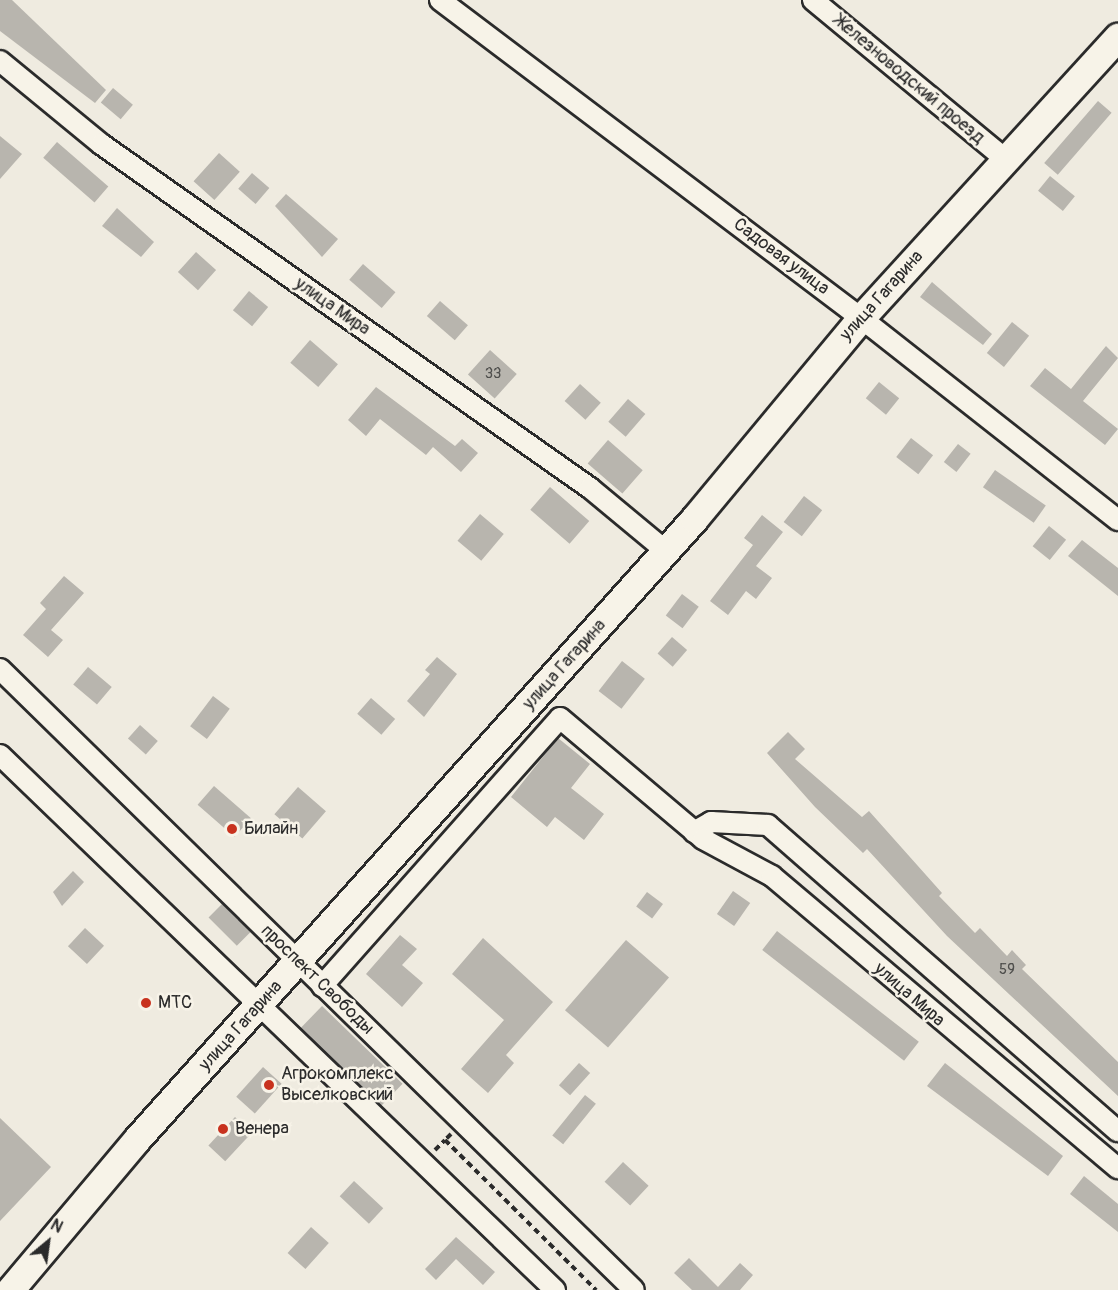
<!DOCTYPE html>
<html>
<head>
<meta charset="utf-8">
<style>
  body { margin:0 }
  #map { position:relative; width:1118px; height:1290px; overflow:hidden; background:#efebe0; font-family:Pangolin,sans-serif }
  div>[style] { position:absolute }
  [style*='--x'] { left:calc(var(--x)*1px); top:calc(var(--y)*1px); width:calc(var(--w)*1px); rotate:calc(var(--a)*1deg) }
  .building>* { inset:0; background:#b8b5ae; transform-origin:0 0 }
  .path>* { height:4px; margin-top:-2px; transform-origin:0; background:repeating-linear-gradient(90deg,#2b2b2b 0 6px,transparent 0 10.5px) }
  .roads { filter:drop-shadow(2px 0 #2b2b2b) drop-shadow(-2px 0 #2b2b2b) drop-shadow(0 2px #2b2b2b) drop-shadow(0 -2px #2b2b2b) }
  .minor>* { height:20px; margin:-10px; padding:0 10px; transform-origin:10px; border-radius:10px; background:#f7f3e8 }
  .secondary>* { height:27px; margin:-13.5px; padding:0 13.5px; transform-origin:13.5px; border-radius:13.5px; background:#f7f3e8 }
  .dots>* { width:16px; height:16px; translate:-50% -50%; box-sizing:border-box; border:3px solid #f7f3e8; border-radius:50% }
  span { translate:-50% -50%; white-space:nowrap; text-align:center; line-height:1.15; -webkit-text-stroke:5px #f7f3e8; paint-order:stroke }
  .number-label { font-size:15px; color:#4e4e4c }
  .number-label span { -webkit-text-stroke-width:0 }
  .street-label { font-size:18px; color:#2b2b2b }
  .poi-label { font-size:18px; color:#2b2b2b }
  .left { translate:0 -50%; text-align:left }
  .north { position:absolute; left:18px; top:1212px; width:60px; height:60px; -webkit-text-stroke:4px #f7f3e8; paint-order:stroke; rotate:29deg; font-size:16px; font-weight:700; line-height:24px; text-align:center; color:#2b2b2b }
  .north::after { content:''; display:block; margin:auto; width:21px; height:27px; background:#2b2b2b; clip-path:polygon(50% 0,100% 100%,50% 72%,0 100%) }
</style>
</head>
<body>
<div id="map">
  <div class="building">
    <div style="clip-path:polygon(0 0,12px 0,106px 90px,95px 103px,0 31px)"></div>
    <div style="left:113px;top:88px;width:26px;height:19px;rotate:40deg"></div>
    <div style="left:1098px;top:101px;width:18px;height:82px;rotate:41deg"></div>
    <div style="clip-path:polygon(0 136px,22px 154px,0 179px)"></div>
    <div style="left:57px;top:142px;width:68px;height:21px;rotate:41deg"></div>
    <div style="left:219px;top:153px;width:28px;height:38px;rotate:42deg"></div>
    <div style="left:252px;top:173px;width:23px;height:21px;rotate:41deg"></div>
    <div style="left:1050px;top:176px;width:32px;height:19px;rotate:39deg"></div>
    <div style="clip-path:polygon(286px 194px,338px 239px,322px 257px,275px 206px)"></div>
    <div style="clip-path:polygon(117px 208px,154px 242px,141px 257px,102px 226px)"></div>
    <div style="left:196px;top:252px;width:27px;height:27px;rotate:42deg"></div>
    <div style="left:363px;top:264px;width:43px;height:21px;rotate:41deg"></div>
    <div style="clip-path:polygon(932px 282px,992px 334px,983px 345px,920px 297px)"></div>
    <div style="left:249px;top:291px;width:25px;height:25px;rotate:40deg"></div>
    <div style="left:440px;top:301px;width:37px;height:20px;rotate:41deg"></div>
    <div style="left:1012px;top:322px;width:22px;height:40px;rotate:39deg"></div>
    <div style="left:310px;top:340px;width:37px;height:30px;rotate:41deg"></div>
    <div style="clip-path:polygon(1106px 346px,1118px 358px,1083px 401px,1118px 429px,1105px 445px,1030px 386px,1045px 368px,1071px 389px)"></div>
    <div style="left:490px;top:350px;width:36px;height:33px;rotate:42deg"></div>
    <div style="left:879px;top:382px;width:26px;height:21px;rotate:39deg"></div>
    <div style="left:580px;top:384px;width:28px;height:23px;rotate:42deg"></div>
    <div style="clip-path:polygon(376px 387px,455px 446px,462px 439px,478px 453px,461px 472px,433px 447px,426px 455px,380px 419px,366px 436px,348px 420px)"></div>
    <div style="left:628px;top:399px;width:23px;height:30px;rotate:41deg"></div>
    <div style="left:911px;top:438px;width:28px;height:24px;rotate:38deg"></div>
    <div style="left:608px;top:440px;width:46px;height:31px;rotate:41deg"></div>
    <div style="left:958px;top:444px;width:16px;height:23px;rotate:38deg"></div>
    <div style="left:995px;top:470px;width:62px;height:21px;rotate:35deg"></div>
    <div style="left:550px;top:487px;width:52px;height:30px;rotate:41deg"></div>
    <div style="left:804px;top:496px;width:23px;height:33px;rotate:38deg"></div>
    <div style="left:480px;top:514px;width:31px;height:35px;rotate:40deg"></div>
    <div style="clip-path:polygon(762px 515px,783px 532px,756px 566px,772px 578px,756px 599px,746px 591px,728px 615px,710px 601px,753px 545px,744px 538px)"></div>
    <div style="left:1049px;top:526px;width:22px;height:26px;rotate:39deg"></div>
    <div style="clip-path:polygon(1082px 540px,1118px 568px,1118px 596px,1068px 556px)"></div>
    <div style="clip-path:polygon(64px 576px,84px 593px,51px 630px,63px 640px,48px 657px,23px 635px,46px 609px,40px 603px)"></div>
    <div style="left:682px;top:594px;width:21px;height:27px;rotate:37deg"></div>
    <div style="left:672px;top:637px;width:20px;height:22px;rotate:41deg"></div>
    <div style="clip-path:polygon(437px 657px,457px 674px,424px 717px,407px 701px,430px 674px,425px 670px)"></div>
    <div style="left:622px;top:661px;width:29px;height:38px;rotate:38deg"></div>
    <div style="left:88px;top:667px;width:31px;height:23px;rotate:40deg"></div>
    <div style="left:213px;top:696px;width:21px;height:38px;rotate:37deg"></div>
    <div style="left:371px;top:698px;width:32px;height:21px;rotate:41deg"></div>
    <div style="left:140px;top:725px;width:24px;height:18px;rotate:42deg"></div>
    <div style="clip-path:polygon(788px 732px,805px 749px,795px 759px,862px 817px,869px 811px,942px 893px,939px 896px,975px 933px,980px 928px,1007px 956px,1012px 950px,1026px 965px,1022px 969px,1118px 1062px,1118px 1096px,947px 936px,867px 849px,863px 853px,815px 807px,767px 753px)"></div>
    <div style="clip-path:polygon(558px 738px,590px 764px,571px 788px,604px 814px,584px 840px,555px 817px,547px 827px,511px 797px)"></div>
    <div style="left:214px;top:786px;width:49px;height:25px;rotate:41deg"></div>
    <div style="left:298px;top:787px;width:37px;height:36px;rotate:41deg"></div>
    <div style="clip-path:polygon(73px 871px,84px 882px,62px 906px,53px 892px)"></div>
    <div style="left:733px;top:891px;width:21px;height:28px;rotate:35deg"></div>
    <div style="left:647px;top:892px;width:20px;height:18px;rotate:37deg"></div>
    <div style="left:222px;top:904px;width:40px;height:19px;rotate:45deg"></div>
    <div style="left:85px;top:928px;width:26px;height:25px;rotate:43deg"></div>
    <div style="left:777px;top:931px;width:180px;height:24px;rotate:38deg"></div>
    <div style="clip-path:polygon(400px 935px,417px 949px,402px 965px,423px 983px,402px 1007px,366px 974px)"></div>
    <div style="clip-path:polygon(483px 938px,553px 1002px,506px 1055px,514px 1063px,488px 1093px,461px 1069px,504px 1020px,452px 974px)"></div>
    <div style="left:626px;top:940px;width:57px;height:93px;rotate:41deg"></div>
    <div style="left:322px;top:1006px;width:112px;height:31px;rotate:44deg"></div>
    <div style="left:579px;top:1063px;width:15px;height:30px;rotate:42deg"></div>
    <div style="clip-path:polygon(945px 1063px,1063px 1156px,1048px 1176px,927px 1086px)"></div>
    <div style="left:263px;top:1067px;width:25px;height:40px;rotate:42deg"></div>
    <div style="left:585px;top:1095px;width:14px;height:52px;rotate:39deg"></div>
    <div style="left:235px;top:1117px;width:23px;height:39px;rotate:43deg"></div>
    <div style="clip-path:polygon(0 1118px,51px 1167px,0 1221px)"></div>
    <div style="left:623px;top:1162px;width:35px;height:27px;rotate:43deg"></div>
    <div style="clip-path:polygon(1084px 1176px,1118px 1204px,1118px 1232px,1070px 1194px)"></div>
    <div style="left:354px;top:1181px;width:40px;height:21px;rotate:43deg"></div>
    <div style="left:311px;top:1227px;width:24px;height:35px;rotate:42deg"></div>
    <div style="clip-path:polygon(456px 1237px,495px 1272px,483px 1285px,456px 1259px,436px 1280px,425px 1269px)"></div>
    <div style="clip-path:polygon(689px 1258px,718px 1287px,740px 1263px,753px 1275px,740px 1290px,692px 1290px,674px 1273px)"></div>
  </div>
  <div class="path">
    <div style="--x:451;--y:1134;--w:8;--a:135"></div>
    <div style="--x:445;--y:1140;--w:213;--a:44.8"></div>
    <div style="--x:435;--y:1150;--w:14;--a:-45"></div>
  </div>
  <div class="roads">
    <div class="minor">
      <div style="--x:440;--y:0;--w:528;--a:37.07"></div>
      <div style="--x:861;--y:318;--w:327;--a:38.2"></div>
      <div style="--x:813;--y:0;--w:249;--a:39.6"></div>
      <div style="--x:0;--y:61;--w:131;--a:39.4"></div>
      <div style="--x:101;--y:144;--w:598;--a:35.13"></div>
      <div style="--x:590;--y:488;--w:99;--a:39.7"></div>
      <div style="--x:0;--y:669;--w:887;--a:44.41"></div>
      <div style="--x:0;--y:755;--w:771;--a:43.95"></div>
      <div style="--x:694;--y:832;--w:20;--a:-30"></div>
      <div style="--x:711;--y:822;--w:57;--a:3"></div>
      <div style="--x:768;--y:825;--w:465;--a:41.2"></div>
      <div style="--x:322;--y:986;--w:358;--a:-48.4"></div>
      <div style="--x:560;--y:718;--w:187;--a:40.2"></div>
      <div style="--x:703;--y:839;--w:78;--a:28.2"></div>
      <div style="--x:772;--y:876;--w:453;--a:40.2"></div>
    </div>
    <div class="secondary">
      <div style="--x:10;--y:1290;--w:197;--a:-49.9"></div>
      <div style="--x:137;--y:1139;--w:833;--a:-48.06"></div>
      <div style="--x:694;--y:519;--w:261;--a:-50.3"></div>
      <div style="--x:861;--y:318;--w:381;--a:-47.6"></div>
    </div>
  </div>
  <div class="dots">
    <div style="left:232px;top:829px;background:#c8321e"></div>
    <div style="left:146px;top:1003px;background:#c8321e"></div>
    <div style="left:269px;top:1085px;background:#c8321e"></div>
    <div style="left:223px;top:1129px;background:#c8321e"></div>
  </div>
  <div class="number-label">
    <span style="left:493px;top:374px">33</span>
    <span style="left:1007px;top:970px">59</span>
  </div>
  <div class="street-label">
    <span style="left:909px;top:80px;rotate:40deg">Железноводский проезд</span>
    <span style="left:781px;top:257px;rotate:37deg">Садовая улица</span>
    <span style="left:882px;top:296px;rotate:-48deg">улица Гагарина</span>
    <span style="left:332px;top:307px;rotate:35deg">улица Мира</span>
    <span style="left:565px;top:665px;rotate:-48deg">улица Гагарина</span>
    <span style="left:317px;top:980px;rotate:44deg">проспект Свободы</span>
    <span style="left:909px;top:995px;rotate:41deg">улица Мира</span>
    <span style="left:241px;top:1026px;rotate:-48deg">улица Гагарина</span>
  </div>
  <div class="poi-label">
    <span class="left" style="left:244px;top:829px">Билайн</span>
    <span class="left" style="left:158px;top:1003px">МТС</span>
    <span class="left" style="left:281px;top:1085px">Агрокомплекс<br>Выселковский</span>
    <span class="left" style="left:235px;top:1129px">Венера</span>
  </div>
  <div class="north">N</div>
</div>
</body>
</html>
